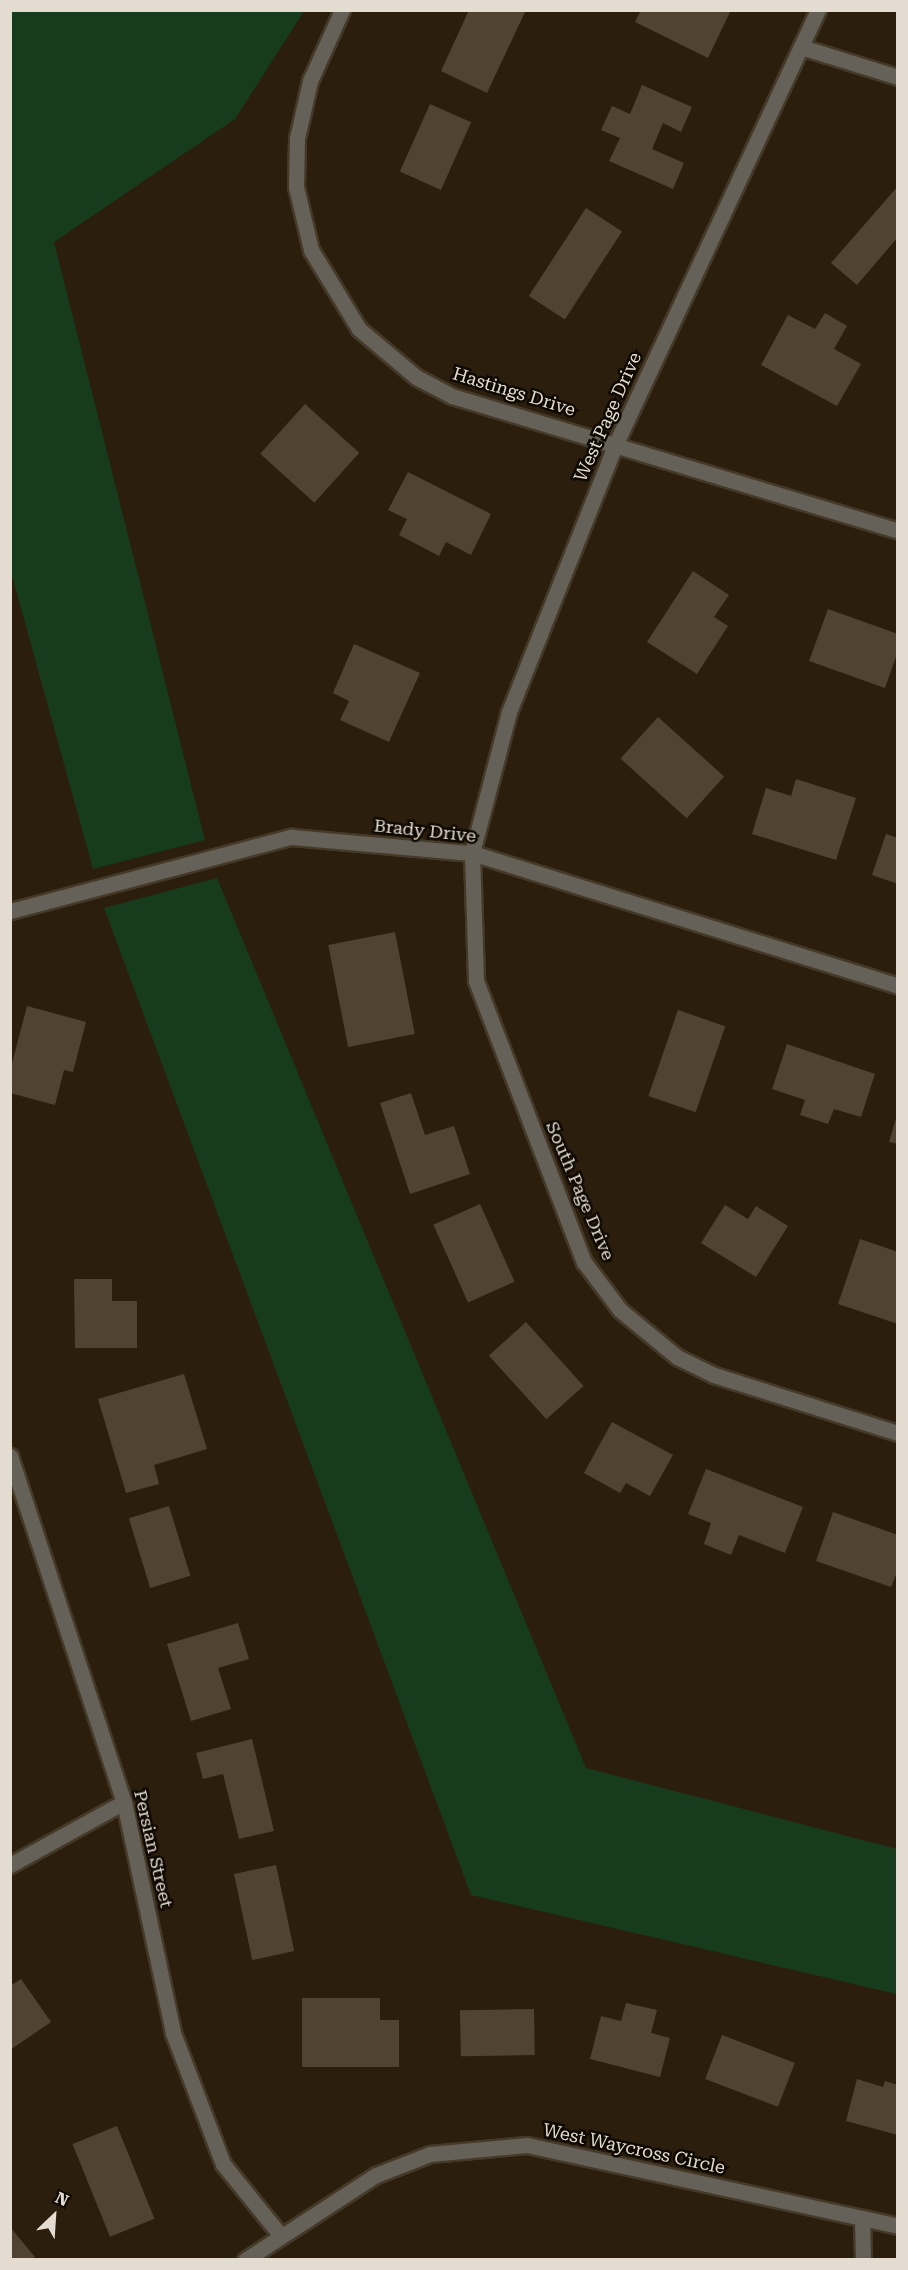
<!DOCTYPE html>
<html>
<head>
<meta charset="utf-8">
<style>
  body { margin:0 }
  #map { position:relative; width:908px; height:2270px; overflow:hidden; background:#2b1e0d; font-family:"Roboto Serif",serif }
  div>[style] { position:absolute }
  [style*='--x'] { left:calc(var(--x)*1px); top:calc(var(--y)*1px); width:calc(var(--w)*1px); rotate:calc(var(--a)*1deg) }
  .green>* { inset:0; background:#173c1d }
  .building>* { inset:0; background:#514331; transform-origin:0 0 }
  .roads { filter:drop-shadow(2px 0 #453928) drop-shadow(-2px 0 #453928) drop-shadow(0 2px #453928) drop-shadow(0 -2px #453928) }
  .minor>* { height:15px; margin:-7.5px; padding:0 7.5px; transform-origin:7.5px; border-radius:7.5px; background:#656158 }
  span { translate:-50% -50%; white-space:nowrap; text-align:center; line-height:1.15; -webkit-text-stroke:5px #0f0904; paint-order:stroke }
  .street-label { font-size:18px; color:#e5dcd1 }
  .frame { position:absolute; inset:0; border:12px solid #e5dcd1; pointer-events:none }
  .north { position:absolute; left:24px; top:2186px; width:60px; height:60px; -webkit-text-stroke:4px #0f0904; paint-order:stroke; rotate:25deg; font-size:16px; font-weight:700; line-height:24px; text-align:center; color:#e5dcd1 }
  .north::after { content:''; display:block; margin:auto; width:21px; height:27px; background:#e5dcd1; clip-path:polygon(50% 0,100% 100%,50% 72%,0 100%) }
</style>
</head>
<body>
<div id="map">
  <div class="green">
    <div style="clip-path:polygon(10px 11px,304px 11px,235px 119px,54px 242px,205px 840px,93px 869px,11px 572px)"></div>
    <div style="clip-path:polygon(217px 878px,586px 1768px,897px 1849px,897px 1994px,471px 1895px,104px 908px)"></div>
  </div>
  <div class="building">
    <div style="clip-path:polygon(469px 10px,526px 10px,487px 93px,441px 71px)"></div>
    <div style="clip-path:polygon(641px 10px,731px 10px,708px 58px,635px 22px)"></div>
    <div style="clip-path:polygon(642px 85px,692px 107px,681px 132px,663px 123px,652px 149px,684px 163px,673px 189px,609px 161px,620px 138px,601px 130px,612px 106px,630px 114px)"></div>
    <div style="left:430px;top:104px;width:45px;height:74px;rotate:24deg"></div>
    <div style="clip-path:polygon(898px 186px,898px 237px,857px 285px,831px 263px)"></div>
    <div style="left:586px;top:208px;width:43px;height:105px;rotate:33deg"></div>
    <div style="clip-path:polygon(825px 313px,847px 326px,834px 349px,861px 364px,837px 406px,761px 365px,788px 315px,815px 329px)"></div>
    <div style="left:305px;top:404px;width:73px;height:67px;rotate:42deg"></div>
    <div style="clip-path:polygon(408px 472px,491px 514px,471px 555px,446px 542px,439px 556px,399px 535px,407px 519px,388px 510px)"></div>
    <div style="clip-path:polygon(693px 571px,729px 595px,714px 617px,728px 626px,697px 674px,647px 642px)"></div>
    <div style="clip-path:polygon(828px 609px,898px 634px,898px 651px,885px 688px,809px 661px)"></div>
    <div style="clip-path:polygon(354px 644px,420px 673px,389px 742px,340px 720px,349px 701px,333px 693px)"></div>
    <div style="left:658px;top:717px;width:89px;height:56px;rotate:42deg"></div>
    <div style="clip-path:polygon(796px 779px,856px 798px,836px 860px,752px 834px,766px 788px,791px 796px)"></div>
    <div style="clip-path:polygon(886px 834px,898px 838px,898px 884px,872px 875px)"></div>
    <div style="left:395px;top:932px;width:104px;height:68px;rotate:79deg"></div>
    <div style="clip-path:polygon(27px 1006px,86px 1022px,73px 1072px,64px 1070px,55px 1105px,10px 1093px,10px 1071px)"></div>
    <div style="left:678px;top:1010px;width:50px;height:91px;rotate:19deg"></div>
    <div style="clip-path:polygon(787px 1044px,875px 1074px,861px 1117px,834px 1109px,828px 1124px,800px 1115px,805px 1100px,772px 1089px)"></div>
    <div style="clip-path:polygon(411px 1093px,425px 1135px,454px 1126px,470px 1174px,410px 1194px,380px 1103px)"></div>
    <div style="clip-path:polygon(897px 1115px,898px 1115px,898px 1144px,889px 1142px)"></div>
    <div style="left:480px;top:1204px;width:85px;height:51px;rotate:66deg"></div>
    <div style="clip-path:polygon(725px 1205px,748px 1219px,756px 1206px,788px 1226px,756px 1277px,701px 1243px)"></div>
    <div style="clip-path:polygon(860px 1239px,898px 1252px,898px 1324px,838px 1304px)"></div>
    <div style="clip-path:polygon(74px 1279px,112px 1279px,112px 1301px,137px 1301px,137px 1348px,75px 1348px)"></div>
    <div style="left:526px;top:1322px;width:86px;height:50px;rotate:48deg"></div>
    <div style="clip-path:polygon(184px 1374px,207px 1449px,154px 1465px,159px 1484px,126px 1493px,98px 1399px)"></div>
    <div style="clip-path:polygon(612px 1422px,673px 1455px,650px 1496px,626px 1483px,620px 1493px,584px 1473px)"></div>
    <div style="clip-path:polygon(706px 1469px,803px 1507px,785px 1553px,739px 1535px,731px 1555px,704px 1544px,711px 1523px,688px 1514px)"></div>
    <div style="left:169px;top:1506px;width:73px;height:42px;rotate:73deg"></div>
    <div style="clip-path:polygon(833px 1512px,898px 1535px,898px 1570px,891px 1587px,816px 1561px)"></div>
    <div style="clip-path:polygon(238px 1623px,249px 1659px,218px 1668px,231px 1709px,191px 1721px,167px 1644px)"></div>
    <div style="clip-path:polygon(252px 1739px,274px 1831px,239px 1839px,223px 1774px,203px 1779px,196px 1753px)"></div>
    <div style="left:276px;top:1865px;width:88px;height:43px;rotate:78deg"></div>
    <div style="clip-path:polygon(21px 1979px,51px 2022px,10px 2050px,10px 1986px)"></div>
    <div style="clip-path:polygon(302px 1998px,380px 1998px,380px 2020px,399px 2020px,399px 2067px,302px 2067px)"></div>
    <div style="clip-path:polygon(626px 2003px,657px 2010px,651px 2033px,670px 2038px,660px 2077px,590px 2059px,601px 2016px,621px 2021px)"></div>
    <div style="left:534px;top:2009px;width:46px;height:74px;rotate:89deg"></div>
    <div style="left:722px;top:2035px;width:78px;height:47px;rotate:21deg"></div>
    <div style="clip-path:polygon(857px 2079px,883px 2087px,885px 2081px,898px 2085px,898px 2135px,846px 2121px)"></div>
    <div style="left:117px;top:2126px;width:100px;height:48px;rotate:68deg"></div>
    <div style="clip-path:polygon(10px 2227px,35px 2257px,31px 2260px,10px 2260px)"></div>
  </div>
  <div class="roads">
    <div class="minor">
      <div style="--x:342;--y:10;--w:78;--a:114.3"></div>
      <div style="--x:310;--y:81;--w:58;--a:102.8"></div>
      <div style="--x:297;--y:138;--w:49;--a:91.2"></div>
      <div style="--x:296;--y:187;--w:65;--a:76.6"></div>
      <div style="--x:311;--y:250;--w:92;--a:58.7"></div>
      <div style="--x:359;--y:329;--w:75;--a:40.1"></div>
      <div style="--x:416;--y:377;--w:41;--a:27.8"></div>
      <div style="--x:452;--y:396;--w:466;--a:16.8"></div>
      <div style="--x:818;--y:10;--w:478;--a:115"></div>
      <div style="--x:616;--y:443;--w:289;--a:111.7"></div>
      <div style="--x:509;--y:712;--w:146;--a:104.7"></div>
      <div style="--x:472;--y:853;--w:128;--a:88.2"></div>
      <div style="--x:476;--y:981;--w:301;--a:69"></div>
      <div style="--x:584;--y:1262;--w:60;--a:53.1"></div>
      <div style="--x:620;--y:1310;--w:74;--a:39.5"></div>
      <div style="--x:677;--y:1357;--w:41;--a:25.9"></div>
      <div style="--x:714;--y:1375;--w:193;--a:17.5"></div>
      <div style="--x:801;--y:47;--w:102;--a:17.2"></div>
      <div style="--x:10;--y:911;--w:291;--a:-14.8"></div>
      <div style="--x:291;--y:837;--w:182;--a:5.1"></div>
      <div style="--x:472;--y:853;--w:446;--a:17.3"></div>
      <div style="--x:10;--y:1456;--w:364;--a:71.8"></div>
      <div style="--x:124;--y:1802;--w:236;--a:78"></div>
      <div style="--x:173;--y:2033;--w:140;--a:69.1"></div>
      <div style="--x:223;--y:2164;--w:92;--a:51.1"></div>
      <div style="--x:10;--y:1865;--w:130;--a:-28.9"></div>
      <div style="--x:862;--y:2218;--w:42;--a:88.6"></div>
      <div style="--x:245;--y:2260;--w:156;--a:-33"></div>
      <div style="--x:376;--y:2175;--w:58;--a:-21.3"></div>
      <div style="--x:430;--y:2154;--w:97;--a:-5.3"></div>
      <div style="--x:527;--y:2145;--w:380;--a:12.3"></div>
    </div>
  </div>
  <div class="street-label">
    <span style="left:514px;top:392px;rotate:17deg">Hastings Drive</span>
    <span style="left:608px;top:417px;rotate:-66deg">West Page Drive</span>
    <span style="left:425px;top:831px;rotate:6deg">Brady Drive</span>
    <span style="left:580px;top:1191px;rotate:67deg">South Page Drive</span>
    <span style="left:153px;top:1849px;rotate:77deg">Persian Street</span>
    <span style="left:634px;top:2149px;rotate:12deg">West Waycross Circle</span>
  </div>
  <div class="frame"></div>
  <div class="north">N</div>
</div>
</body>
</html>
